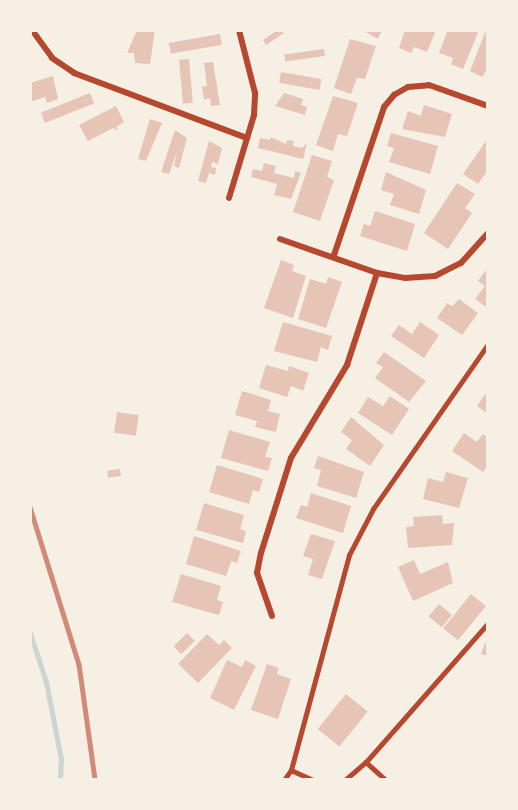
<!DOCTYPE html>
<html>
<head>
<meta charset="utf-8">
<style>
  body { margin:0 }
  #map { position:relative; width:518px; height:810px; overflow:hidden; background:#f6efe4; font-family:"Playfair Display",serif }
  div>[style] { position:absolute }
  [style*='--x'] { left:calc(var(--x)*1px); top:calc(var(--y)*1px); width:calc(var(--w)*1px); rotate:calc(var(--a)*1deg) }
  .stream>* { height:5px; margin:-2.5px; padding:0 2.5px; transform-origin:2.5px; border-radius:2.5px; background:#c9d6d2 }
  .building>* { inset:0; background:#e6c5b7; transform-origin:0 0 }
  .service>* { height:4.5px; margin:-2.25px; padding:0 2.25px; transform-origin:2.25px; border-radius:2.25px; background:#b5482f }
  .minor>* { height:6px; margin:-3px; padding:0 3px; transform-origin:3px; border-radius:3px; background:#b5482f }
  .rail>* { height:4.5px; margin:-2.25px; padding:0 2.25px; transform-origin:2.25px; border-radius:2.25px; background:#cf8b77 }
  span { translate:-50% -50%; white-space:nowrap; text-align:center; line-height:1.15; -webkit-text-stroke:6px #f6efe4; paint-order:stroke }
  .frame { position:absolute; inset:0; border:32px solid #f6efe4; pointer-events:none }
</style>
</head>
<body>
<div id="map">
  <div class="stream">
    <div style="--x:30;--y:633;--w:52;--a:71.9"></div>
    <div style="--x:46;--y:682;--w:78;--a:79"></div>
    <div style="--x:61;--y:759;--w:21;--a:93"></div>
  </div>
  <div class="building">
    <div style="clip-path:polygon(137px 30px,155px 30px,150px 64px,135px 63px,134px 53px,127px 53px)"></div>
    <div style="clip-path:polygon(278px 30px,284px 33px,266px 45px,263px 40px)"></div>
    <div style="clip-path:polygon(362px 30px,382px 30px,378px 39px)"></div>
    <div style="clip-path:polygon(405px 30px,436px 30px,427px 52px,414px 47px,411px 53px,399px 48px)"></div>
    <div style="clip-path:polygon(448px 30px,479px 30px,463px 69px,451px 64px,453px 58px,439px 53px)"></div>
    <div style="clip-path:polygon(486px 30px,488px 68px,482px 77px,470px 71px)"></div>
    <div style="left:220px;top:34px;width:11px;height:52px;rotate:80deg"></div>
    <div style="clip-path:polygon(350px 39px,376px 46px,365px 79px,357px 78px,351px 94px,334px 88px)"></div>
    <div style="left:324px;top:49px;width:7px;height:40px;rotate:82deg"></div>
    <div style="left:189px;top:59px;width:44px;height:10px;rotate:85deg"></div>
    <div style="clip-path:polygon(213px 62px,220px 105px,211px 106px,210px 98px,204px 100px,202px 87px,207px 86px,204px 63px)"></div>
    <div style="left:281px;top:72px;width:41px;height:11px;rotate:10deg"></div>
    <div style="clip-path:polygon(53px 76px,58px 99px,47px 103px,45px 97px,30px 102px,30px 83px)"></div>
    <div style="left:90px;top:93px;width:11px;height:53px;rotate:68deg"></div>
    <div style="clip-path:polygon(284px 93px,303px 99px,301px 105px,307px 107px,305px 115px,275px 106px)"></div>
    <div style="clip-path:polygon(333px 96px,358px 103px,347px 136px,338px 134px,333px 151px,316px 145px)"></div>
    <div style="clip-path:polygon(424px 105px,452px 114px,445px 137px,402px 129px,408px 111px,421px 116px)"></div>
    <div style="clip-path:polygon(116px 106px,124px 122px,116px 127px,118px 131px,113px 128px,88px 141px,79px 125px)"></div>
    <div style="clip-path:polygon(150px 119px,162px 123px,146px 161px,138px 159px)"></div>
    <div style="clip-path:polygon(175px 130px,187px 138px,179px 168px,174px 166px,177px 152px,169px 174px,161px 172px)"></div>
    <div style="clip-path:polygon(391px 133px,438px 146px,430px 174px,389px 162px,394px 148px,387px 146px)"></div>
    <div style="clip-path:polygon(271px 137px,286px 144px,287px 140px,294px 141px,293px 146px,302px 148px,307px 143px,303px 159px,258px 148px,260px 138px,270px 140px)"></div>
    <div style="clip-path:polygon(488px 138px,488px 170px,478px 184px,463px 174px)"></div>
    <div style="clip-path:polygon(209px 141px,222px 148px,218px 164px,212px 162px,211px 167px,216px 168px,215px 175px,209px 173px,206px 183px,198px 181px)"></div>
    <div style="clip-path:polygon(312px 155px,332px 161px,327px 177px,334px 180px,320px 221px,293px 212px)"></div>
    <div style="clip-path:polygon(264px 163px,276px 166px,274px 173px,294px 178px,295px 171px,301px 173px,291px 199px,274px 195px,277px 184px,251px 177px,253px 169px,262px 171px)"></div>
    <div style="clip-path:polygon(386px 172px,426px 190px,419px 214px,390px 205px,394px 194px,381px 190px)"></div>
    <div style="clip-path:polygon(457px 183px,475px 194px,465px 208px,472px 213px,448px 249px,424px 233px)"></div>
    <div style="clip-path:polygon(375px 211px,415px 224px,407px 251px,360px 236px,364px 224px,370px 226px)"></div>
    <div style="clip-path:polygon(281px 260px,294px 265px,292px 271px,306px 276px,293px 318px,264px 308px)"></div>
    <div style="clip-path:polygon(488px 267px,488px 308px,475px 299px,485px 286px,478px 281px)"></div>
    <div style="clip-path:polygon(328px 277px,342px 282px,326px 328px,298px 319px,310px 279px,326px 284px)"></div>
    <div style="clip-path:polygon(459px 299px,478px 313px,462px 335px,437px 318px,447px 303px,452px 306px)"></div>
    <div style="clip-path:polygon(283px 322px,332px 336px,328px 350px,321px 347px,317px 362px,274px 351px)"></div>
    <div style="clip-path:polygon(420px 322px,439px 335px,424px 358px,391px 336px,399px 325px,412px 334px)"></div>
    <div style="clip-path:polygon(384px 352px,426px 381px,409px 402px,375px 378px,383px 367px,376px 363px)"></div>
    <div style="clip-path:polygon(266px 365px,288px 371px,289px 366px,309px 373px,303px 391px,291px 386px,287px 397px,259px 388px)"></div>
    <div style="clip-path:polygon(488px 390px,488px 414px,477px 406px)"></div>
    <div style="clip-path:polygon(242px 391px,271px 400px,268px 411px,280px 414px,276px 432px,255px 427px,257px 421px,235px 415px)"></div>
    <div style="clip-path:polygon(390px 396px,409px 409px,392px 435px,358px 413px,368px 397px,383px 406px)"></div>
    <div style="left:117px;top:412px;width:22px;height:21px;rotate:8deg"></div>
    <div style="clip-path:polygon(351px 417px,384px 445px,370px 466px,346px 449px,352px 440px,341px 432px)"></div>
    <div style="clip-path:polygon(229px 430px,270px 442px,265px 457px,272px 458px,268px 471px,221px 458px)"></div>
    <div style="clip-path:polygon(464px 433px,477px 442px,483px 434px,488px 438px,488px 466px,483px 472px,452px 451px)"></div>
    <div style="clip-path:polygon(318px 456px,364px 472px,356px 498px,317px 486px,321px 470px,314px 468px)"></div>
    <div style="clip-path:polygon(217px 465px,263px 479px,259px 492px,253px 490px,249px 504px,209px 492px)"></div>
    <div style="left:120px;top:469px;width:7px;height:13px;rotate:82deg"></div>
    <div style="clip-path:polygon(446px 472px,468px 478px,459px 508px,423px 499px,428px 478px,443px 482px)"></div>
    <div style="clip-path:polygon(311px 493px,351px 506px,343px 533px,296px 518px,301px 505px,307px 507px)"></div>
    <div style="clip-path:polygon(204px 503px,244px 515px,240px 529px,246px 531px,243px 543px,196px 530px)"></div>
    <div style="clip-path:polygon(442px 515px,443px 524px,454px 523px,452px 545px,408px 548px,406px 527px,414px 526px,413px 517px)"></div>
    <div style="clip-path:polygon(311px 534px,335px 541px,322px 579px,308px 575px,313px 559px,303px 556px)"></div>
    <div style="clip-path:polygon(194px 536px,241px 551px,237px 563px,231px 561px,226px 576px,186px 564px)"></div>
    <div style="clip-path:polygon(414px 560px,420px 574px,448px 562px,453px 583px,413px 601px,398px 567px)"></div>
    <div style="clip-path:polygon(181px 574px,221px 586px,217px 600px,223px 602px,219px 615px,172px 602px)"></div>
    <div style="left:471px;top:594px;width:19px;height:44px;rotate:39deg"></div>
    <div style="left:439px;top:604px;width:17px;height:16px;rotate:40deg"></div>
    <div style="left:187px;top:633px;width:11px;height:19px;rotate:45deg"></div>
    <div style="clip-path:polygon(207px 634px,219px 645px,224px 640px,232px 648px,198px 683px,178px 664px)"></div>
    <div style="clip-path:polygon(488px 636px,488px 656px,481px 654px)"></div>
    <div style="clip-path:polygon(227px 660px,242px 667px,245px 660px,256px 666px,234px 710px,210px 698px)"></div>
    <div style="clip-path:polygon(267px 664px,279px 668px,277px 674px,291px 679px,278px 719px,251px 710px)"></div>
    <div style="left:346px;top:694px;width:28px;height:45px;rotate:39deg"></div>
  </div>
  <div class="service">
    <div style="--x:366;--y:762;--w:27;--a:42"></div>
    <div style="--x:291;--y:770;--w:24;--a:24"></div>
    <div style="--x:284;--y:780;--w:12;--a:-55"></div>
    <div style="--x:291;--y:770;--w:223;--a:-74.9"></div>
    <div style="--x:349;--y:555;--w:52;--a:-62.4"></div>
    <div style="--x:373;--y:509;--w:201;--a:-55.1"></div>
    <div style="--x:345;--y:780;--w:28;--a:-41"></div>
    <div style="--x:366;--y:762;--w:185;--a:-48.7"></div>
  </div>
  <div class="minor">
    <div style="--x:32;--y:30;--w:34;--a:54"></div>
    <div style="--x:52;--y:58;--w:27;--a:34"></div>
    <div style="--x:74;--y:73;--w:185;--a:20.6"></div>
    <div style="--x:229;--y:198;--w:87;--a:-73.2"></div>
    <div style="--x:254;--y:115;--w:22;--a:-87"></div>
    <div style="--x:255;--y:93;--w:65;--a:-104.3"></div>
    <div style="--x:280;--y:239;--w:103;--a:19.3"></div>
    <div style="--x:377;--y:273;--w:28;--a:10"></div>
    <div style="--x:405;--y:278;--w:30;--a:-4"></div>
    <div style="--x:435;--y:276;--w:29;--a:-27"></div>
    <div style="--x:461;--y:263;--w:40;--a:-48"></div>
    <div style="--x:334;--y:255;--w:156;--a:-71.3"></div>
    <div style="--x:384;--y:107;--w:16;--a:-50"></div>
    <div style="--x:394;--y:95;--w:16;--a:-30"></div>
    <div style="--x:408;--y:87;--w:21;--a:-5"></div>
    <div style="--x:429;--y:85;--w:63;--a:19.6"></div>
    <div style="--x:272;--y:616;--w:46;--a:-109.2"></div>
    <div style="--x:257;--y:573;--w:20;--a:-79"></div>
    <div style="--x:261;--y:553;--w:100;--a:-72.5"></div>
    <div style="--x:291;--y:458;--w:109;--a:-58.9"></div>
    <div style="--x:347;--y:365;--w:97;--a:-71.9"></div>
  </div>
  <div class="rail">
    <div style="--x:30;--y:507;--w:164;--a:72.7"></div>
    <div style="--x:79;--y:664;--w:117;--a:82.1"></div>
  </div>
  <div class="frame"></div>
</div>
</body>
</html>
